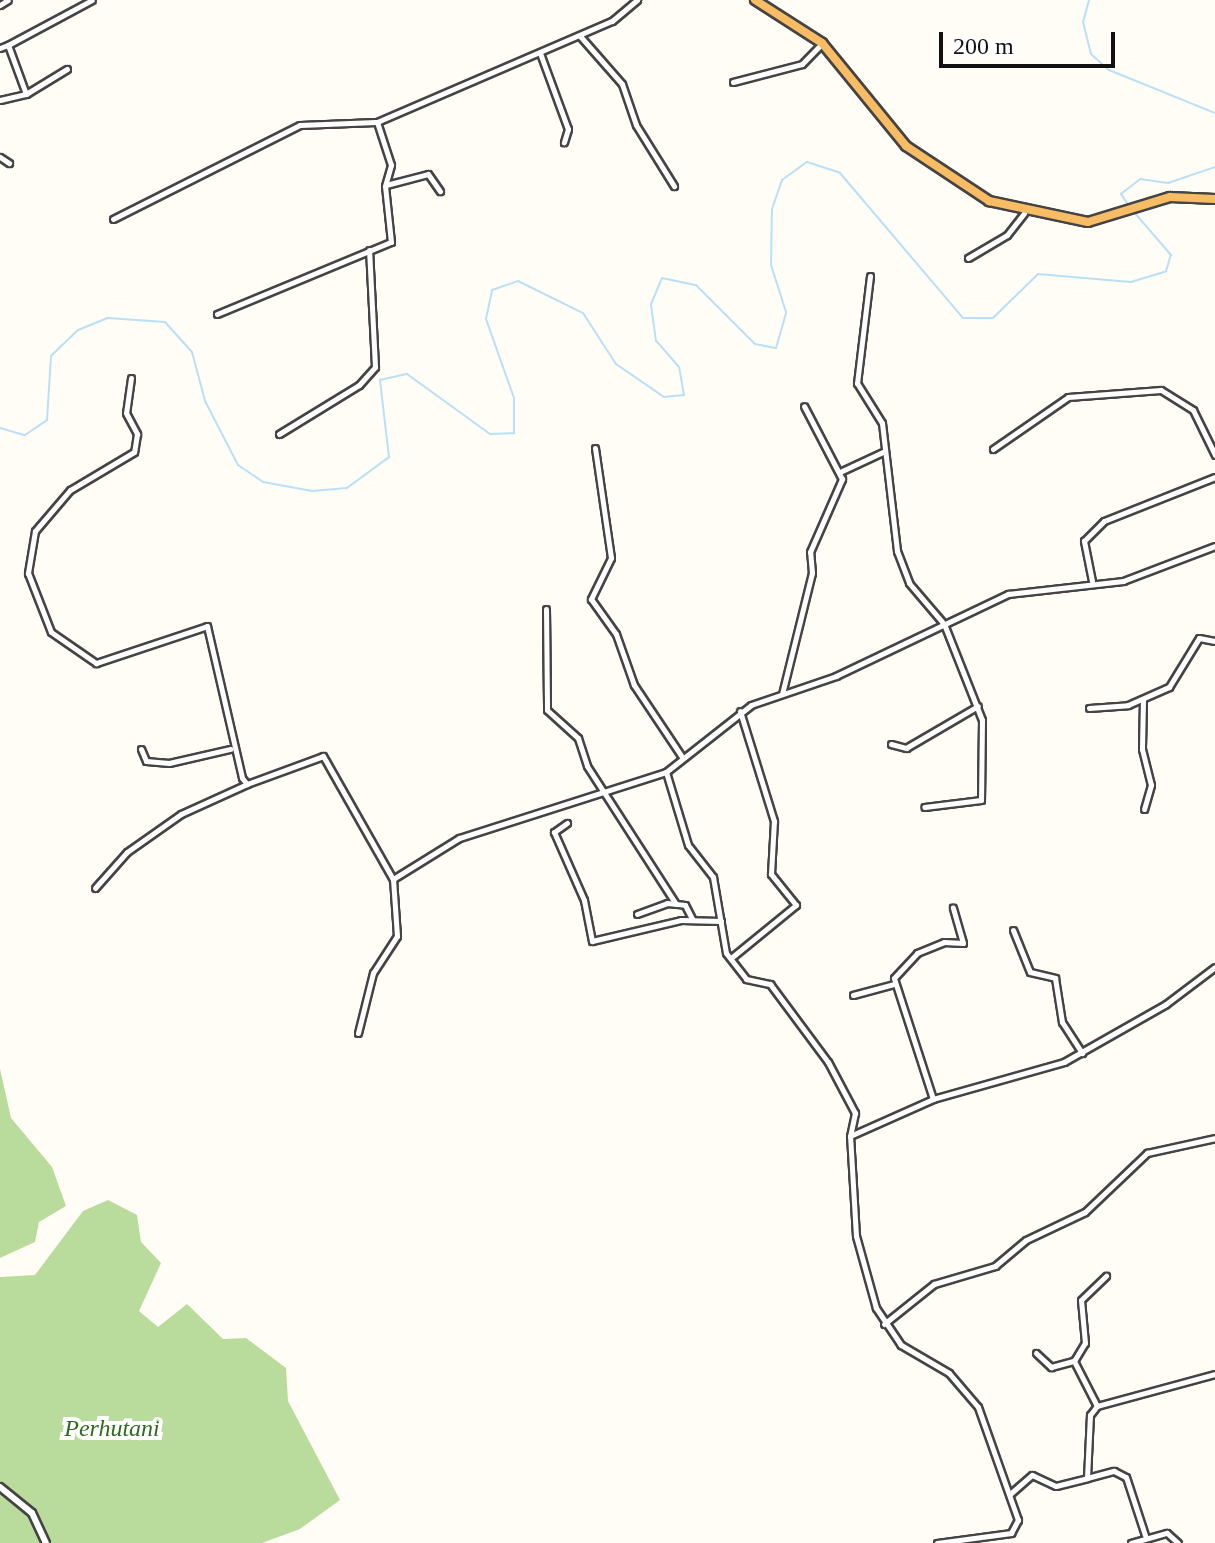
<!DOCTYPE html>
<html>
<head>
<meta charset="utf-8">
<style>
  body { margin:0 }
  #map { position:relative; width:1215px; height:1543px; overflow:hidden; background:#fffdf5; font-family:Georgia,serif }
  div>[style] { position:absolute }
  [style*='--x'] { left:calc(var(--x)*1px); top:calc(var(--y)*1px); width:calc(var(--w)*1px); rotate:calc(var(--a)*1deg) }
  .forest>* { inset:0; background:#b9dc9c }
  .stream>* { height:2px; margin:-1px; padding:0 1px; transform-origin:1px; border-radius:1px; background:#b9e0f7 }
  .roads { filter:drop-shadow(2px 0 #444) drop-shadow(-2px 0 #444) drop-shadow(0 2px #444) drop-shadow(0 -2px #444) }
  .minor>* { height:5px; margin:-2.5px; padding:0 2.5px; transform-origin:2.5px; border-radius:2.5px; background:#fff }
  .tertiary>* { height:6px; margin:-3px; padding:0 3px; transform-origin:3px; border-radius:3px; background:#fff }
  .trunk>* { height:8px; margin:-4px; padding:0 4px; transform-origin:4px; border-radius:4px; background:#f7bc64 }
  span { translate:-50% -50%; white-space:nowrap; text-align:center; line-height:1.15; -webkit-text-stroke:8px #fff; paint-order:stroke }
  .park-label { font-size:24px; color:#2f6b1f; font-style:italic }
  .scale { position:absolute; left:939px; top:32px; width:176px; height:36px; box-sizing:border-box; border:4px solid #111; border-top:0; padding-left:10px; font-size:24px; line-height:28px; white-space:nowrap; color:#111; -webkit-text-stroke:6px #fff; paint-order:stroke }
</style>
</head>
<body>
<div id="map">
  <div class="forest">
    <div style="clip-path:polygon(0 1069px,11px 1118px,52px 1167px,66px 1206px,39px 1222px,35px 1242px,0 1258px)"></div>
    <div style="clip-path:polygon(108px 1200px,137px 1215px,141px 1242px,161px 1263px,139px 1311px,158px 1327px,187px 1304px,223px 1339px,246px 1338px,286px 1368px,288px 1401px,340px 1500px,300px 1529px,262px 1543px,0 1543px,0 1277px,35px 1275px,83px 1211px)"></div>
  </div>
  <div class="stream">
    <div style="--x:1089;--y:0;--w:23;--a:105"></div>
    <div style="--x:1083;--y:22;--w:33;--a:76"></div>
    <div style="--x:1091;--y:54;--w:24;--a:42"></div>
    <div style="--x:1109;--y:70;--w:114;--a:22.1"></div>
    <div style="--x:1130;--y:207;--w:16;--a:-125"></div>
    <div style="--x:1121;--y:194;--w:24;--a:-38"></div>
    <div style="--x:1140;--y:179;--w:28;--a:8"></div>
    <div style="--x:1168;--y:183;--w:50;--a:-18.8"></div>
    <div style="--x:0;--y:428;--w:26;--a:16"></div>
    <div style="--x:25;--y:435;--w:27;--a:-34"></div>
    <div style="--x:47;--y:420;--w:64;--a:-86.4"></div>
    <div style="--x:51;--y:356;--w:37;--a:-44"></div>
    <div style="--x:78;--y:330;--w:32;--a:-22"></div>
    <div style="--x:108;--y:318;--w:57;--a:4"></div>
    <div style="--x:165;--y:322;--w:40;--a:48"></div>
    <div style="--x:192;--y:352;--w:51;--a:75.1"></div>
    <div style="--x:205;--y:401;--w:72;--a:62.7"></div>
    <div style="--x:238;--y:465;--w:30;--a:34"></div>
    <div style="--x:263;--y:482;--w:50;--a:10.4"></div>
    <div style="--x:312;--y:491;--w:35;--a:-5"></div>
    <div style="--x:347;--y:488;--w:52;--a:-36.4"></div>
    <div style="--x:389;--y:457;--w:78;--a:-96.7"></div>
    <div style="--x:380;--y:380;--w:28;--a:-13"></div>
    <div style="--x:407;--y:374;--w:102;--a:35.9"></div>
    <div style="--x:490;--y:434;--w:24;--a:-2"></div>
    <div style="--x:514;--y:433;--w:35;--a:-90"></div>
    <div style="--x:514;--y:398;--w:84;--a:-109.5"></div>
    <div style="--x:486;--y:319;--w:30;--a:-78"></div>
    <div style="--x:492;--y:290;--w:28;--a:-19"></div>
    <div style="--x:518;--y:281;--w:72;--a:26.2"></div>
    <div style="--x:583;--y:313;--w:61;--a:57.1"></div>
    <div style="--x:616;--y:364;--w:58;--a:34.5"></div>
    <div style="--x:664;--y:397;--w:20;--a:-6"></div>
    <div style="--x:684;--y:395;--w:28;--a:-100"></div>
    <div style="--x:679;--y:367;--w:35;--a:-131"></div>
    <div style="--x:656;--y:341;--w:37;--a:-98"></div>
    <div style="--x:651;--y:304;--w:28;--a:-67"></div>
    <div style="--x:662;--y:278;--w:35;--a:12"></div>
    <div style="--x:696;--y:285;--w:83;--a:45"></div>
    <div style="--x:755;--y:344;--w:21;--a:11"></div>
    <div style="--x:776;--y:348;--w:37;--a:-74"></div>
    <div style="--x:786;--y:312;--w:49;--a:-107.7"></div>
    <div style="--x:771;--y:265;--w:56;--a:-89"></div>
    <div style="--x:772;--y:209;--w:31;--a:-71"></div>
    <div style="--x:782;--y:180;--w:31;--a:-36"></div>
    <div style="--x:807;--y:162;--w:35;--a:18"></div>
    <div style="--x:840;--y:173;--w:190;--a:49.7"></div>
    <div style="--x:963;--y:318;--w:30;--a:0"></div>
    <div style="--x:993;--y:318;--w:63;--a:-44.4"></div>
    <div style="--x:1038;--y:274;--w:93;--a:4.9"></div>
    <div style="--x:1131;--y:282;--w:37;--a:-17"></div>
    <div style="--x:1166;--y:271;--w:17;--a:-73"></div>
    <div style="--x:1171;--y:255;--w:57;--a:-130.7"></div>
  </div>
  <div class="roads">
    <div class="minor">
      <div style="--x:0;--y:5;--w:9;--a:-32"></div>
      <div style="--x:580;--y:36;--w:64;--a:48.8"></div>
      <div style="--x:622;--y:84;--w:43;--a:71.1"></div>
      <div style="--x:636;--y:125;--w:72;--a:58.1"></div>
      <div style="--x:0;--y:48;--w:9;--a:-21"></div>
      <div style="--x:540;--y:53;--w:81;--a:69.8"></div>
      <div style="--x:568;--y:129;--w:14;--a:107"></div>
      <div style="--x:733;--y:82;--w:71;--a:-14.6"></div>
      <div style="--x:802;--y:64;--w:29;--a:-46"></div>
      <div style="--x:26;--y:94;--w:48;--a:-31.4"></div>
      <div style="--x:0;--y:100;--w:27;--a:-13"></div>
      <div style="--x:26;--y:94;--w:52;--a:-110.2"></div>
      <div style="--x:8;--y:45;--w:95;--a:-28.2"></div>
      <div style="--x:0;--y:157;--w:11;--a:34"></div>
      <div style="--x:386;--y:185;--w:43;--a:-14.7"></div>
      <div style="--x:428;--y:174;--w:21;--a:55"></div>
      <div style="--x:113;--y:219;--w:209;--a:-26.7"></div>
      <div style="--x:300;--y:125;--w:76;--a:-2.3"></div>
      <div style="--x:968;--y:258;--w:45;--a:-30.5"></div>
      <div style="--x:1007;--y:235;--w:28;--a:-52"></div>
      <div style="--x:870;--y:276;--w:108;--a:96.9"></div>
      <div style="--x:857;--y:383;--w:47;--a:58"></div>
      <div style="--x:882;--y:423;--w:129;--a:83.3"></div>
      <div style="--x:897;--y:551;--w:34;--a:69"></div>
      <div style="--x:909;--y:583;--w:54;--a:49.5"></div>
      <div style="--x:944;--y:624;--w:103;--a:68.4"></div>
      <div style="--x:982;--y:720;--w:80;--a:90.7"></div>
      <div style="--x:981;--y:800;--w:57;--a:173"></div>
      <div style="--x:217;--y:314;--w:188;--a:-22.5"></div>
      <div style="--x:391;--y:242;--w:56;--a:-96.1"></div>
      <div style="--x:385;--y:186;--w:22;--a:-74"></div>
      <div style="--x:391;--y:165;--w:45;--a:-108"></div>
      <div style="--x:377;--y:122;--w:256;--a:-23.3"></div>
      <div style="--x:612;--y:21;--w:33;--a:-40"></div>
      <div style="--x:131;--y:378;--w:35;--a:98"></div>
      <div style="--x:126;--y:413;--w:24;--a:62"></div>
      <div style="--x:137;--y:434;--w:18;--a:99"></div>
      <div style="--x:134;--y:452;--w:74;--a:149.3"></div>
      <div style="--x:70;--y:490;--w:54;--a:130.5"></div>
      <div style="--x:35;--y:531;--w:43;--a:99.5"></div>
      <div style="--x:28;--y:573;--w:63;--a:68.7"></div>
      <div style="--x:51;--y:632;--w:55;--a:34.6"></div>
      <div style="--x:96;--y:663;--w:117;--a:-18.4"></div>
      <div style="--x:207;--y:626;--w:156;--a:77"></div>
      <div style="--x:242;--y:778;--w:8;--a:50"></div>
      <div style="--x:247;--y:784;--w:81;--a:-20.2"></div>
      <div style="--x:323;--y:756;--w:142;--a:60.4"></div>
      <div style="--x:279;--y:434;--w:94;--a:-31.5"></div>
      <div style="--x:359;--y:385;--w:24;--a:-48"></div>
      <div style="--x:375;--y:367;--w:117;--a:-92.9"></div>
      <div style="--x:595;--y:448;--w:111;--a:81.7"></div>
      <div style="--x:611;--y:558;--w:46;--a:116"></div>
      <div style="--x:591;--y:599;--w:43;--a:54.5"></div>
      <div style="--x:616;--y:634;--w:54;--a:70.6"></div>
      <div style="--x:634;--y:685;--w:87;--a:56.3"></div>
      <div style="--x:993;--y:449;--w:91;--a:-34.7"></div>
      <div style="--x:1068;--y:397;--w:93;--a:-4.3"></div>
      <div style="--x:1161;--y:390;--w:38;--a:32"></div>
      <div style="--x:1193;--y:410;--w:50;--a:63.9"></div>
      <div style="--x:842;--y:471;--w:45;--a:-24.9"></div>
      <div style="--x:1092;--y:581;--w:41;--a:-101.3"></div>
      <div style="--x:1084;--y:541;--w:28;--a:-45"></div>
      <div style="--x:1104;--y:521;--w:119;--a:-21.6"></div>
      <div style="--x:546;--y:609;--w:101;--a:89.4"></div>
      <div style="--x:547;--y:710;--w:42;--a:42.1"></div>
      <div style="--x:578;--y:738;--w:29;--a:72"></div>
      <div style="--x:587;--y:766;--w:164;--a:57.2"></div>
      <div style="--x:782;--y:694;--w:125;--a:-76.1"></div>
      <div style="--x:812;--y:573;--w:21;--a:-95"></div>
      <div style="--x:810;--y:552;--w:80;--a:-66.3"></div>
      <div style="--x:842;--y:479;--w:82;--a:-117.5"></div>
      <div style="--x:1143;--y:700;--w:49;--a:91.2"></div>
      <div style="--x:1142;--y:749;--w:37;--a:76"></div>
      <div style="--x:1151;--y:785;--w:25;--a:106"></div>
      <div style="--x:1089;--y:708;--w:39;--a:-4"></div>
      <div style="--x:1128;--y:705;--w:45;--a:-23.7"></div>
      <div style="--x:1169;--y:687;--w:57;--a:-58.5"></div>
      <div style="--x:1199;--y:638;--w:16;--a:11"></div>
      <div style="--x:891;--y:744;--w:16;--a:15"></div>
      <div style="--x:906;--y:748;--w:83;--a:-30.3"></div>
      <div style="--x:141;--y:749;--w:13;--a:67"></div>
      <div style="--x:146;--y:761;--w:23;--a:5"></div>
      <div style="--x:169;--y:763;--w:63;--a:-12.9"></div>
      <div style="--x:666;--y:772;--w:76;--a:73.2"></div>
      <div style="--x:688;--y:845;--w:41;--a:52"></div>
      <div style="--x:713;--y:877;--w:77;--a:80.3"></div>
      <div style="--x:726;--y:953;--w:33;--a:52"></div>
      <div style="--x:746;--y:979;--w:25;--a:12"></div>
      <div style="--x:770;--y:984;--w:97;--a:53.4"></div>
      <div style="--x:828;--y:1062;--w:58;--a:62.1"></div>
      <div style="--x:855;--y:1113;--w:24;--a:102"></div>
      <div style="--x:567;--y:823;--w:16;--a:145"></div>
      <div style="--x:554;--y:832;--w:74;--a:66.2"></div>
      <div style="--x:584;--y:900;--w:42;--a:79"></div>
      <div style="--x:592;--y:941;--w:91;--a:-13.3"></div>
      <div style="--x:681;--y:920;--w:40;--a:1.4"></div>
      <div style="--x:95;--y:888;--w:48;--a:-48.4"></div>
      <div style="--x:127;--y:852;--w:66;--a:-35.1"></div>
      <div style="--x:181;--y:814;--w:72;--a:-24.4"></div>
      <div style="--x:637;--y:914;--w:32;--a:-20"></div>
      <div style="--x:667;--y:903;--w:18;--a:6"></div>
      <div style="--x:685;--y:905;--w:16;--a:63"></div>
      <div style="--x:1013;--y:930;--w:45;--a:68"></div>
      <div style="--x:1030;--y:972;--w:26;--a:13"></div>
      <div style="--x:1055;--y:978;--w:45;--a:81"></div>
      <div style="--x:1062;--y:1022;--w:37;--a:57"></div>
      <div style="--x:731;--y:958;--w:84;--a:-39.2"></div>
      <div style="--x:796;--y:905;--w:40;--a:-129"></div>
      <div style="--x:771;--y:874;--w:53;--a:-86.8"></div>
      <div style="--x:774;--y:821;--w:115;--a:-107.2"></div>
      <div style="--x:853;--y:995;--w:42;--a:-15"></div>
      <div style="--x:358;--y:1033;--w:62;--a:-76"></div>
      <div style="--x:373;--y:973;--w:44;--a:-57"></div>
      <div style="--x:397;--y:936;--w:57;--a:-94"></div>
      <div style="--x:393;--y:879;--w:78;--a:-31.8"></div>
      <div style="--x:459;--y:838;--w:217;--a:-17.7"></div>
      <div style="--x:666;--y:772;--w:108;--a:-38.2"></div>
      <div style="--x:751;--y:705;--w:90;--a:-18.8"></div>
      <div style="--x:836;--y:676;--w:191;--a:-25.5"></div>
      <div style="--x:1008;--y:594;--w:116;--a:-6.4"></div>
      <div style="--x:1123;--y:581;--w:98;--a:-20.8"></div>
      <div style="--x:933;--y:1099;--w:127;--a:-107.9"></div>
      <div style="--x:894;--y:978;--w:34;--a:-47"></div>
      <div style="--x:917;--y:953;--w:29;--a:-22"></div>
      <div style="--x:944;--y:942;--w:19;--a:3"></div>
      <div style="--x:963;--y:943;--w:37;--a:-106"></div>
      <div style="--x:884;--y:1324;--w:64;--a:-38.7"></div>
      <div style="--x:934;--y:1284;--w:64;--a:-16.4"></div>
      <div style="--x:995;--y:1266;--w:40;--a:-40"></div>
      <div style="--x:1026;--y:1240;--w:65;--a:-25.4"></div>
      <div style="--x:1085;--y:1212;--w:86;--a:-43.6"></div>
      <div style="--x:1147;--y:1153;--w:70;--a:-12.4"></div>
      <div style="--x:1036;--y:1353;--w:21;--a:43"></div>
      <div style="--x:1051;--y:1367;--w:24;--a:-15"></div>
      <div style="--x:1097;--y:1406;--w:51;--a:-117.1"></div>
      <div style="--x:1074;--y:1361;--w:21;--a:-59"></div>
      <div style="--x:1085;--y:1343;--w:43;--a:-95.3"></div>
      <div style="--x:1081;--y:1300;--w:35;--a:-44"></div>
      <div style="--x:1087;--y:1478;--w:28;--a:-15"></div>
      <div style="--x:1114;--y:1471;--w:13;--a:27"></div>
      <div style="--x:1126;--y:1477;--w:61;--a:71.9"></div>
      <div style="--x:1010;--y:1494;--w:29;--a:-41"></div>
      <div style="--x:1032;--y:1475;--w:26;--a:25"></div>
      <div style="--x:1056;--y:1486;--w:32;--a:-14"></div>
      <div style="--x:1087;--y:1478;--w:63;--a:-87.3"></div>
      <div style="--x:1090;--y:1415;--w:11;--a:-52"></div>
      <div style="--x:1097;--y:1406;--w:122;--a:-15.2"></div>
      <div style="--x:937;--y:1543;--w:75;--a:-7.7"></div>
      <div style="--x:1011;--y:1533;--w:15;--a:-62"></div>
      <div style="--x:1018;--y:1520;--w:120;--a:-109.5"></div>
      <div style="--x:978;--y:1407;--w:45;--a:-130.5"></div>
      <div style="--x:949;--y:1373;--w:56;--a:-149.7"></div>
      <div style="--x:901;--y:1345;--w:45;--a:-124"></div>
      <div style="--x:876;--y:1308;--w:75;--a:-105.5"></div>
      <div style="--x:856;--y:1236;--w:100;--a:-93.4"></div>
      <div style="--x:850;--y:1136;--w:91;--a:-24"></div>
      <div style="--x:933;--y:1099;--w:136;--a:-15.8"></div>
      <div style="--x:1064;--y:1062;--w:117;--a:-29.6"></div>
      <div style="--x:1166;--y:1004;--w:61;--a:-37.1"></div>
      <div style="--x:1131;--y:1543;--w:37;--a:-16"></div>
      <div style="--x:1167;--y:1533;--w:15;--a:42"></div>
    </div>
    <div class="tertiary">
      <div style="--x:0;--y:1487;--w:41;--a:39.1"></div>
      <div style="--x:32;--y:1513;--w:33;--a:65"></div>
    </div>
    <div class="trunk">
      <div style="--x:755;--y:0;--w:80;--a:32.7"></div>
      <div style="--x:822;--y:43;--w:133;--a:50.8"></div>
      <div style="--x:906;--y:146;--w:100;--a:33.5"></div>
      <div style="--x:989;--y:201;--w:101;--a:12"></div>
      <div style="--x:1088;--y:222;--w:86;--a:-17"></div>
      <div style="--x:1170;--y:197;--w:45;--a:2.5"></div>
    </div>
  </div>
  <div class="park-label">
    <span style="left:112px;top:1429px">Perhutani</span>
  </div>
  <div class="scale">200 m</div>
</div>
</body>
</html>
